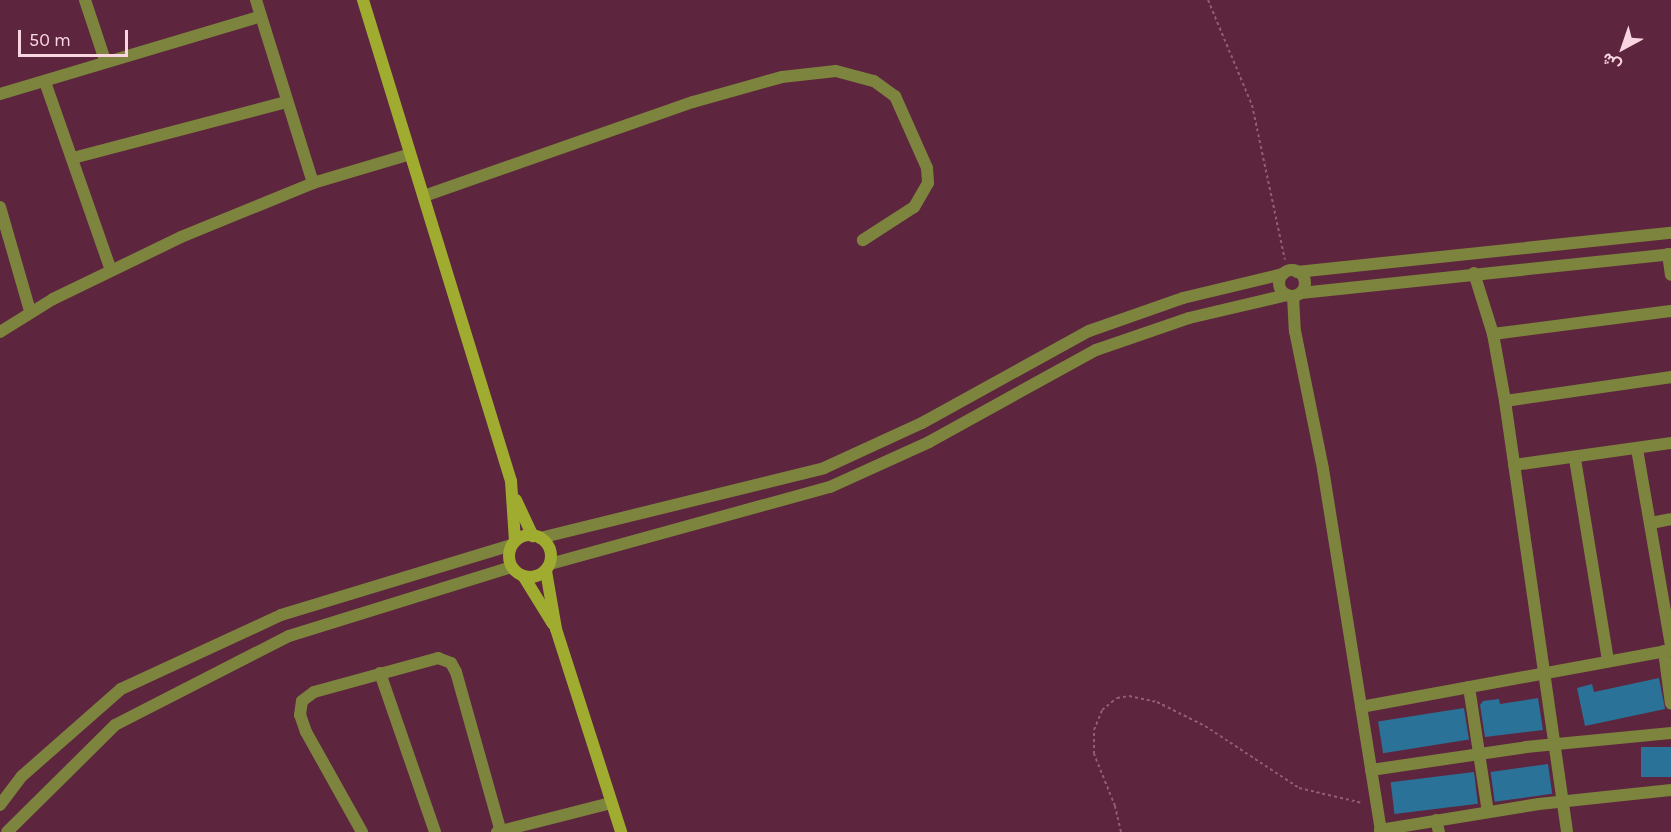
<!DOCTYPE html>
<html>
<head>
<meta charset="utf-8">
<style>
  body { margin:0 }
  #map { position:relative; width:1671px; height:832px; overflow:hidden; background:#5e253e; font-family:Karla,Vazirmatn,sans-serif }
  div>[style] { position:absolute }
  [style*='--x'] { left:calc(var(--x)*1px); top:calc(var(--y)*1px); width:calc(var(--w)*1px); rotate:calc(var(--a)*1deg) }
  .building>* { inset:0; background:#2a7297; transform-origin:0 0 }
  .path>* { height:2px; margin-top:-1px; transform-origin:0; background:repeating-linear-gradient(90deg,#905e73 0 3px,transparent 0 6px) }
  .street>* { height:12px; margin:-6px; padding:0 6px; transform-origin:6px; border-radius:6px; background:#7c843d }
  .street>.ring { margin:-6px; padding:0; box-sizing:content-box; background:none; border:12px solid #7c843d; border-radius:50% }
  .secondary>* { height:12px; margin:-6px; padding:0 6px; transform-origin:6px; border-radius:6px; background:#9fac2f }
  .secondary>.ring { margin:-6px; padding:0; box-sizing:content-box; background:none; border:12px solid #9fac2f; border-radius:50% }
  span { translate:-50% -50%; white-space:nowrap; text-align:center; line-height:1.15; -webkit-text-stroke:5px #5e253e; paint-order:stroke }
  .north { position:absolute; left:1593px; top:18px; width:60px; height:60px; -webkit-text-stroke:4px #5e253e; paint-order:stroke; rotate:220deg; font-size:16px; font-weight:700; line-height:24px; text-align:center; color:#f9d5e1 }
  .north::after { content:''; display:block; margin:auto; width:21px; height:27px; background:#f9d5e1; clip-path:polygon(50% 0,100% 100%,50% 72%,0 100%) }
  .scale { position:absolute; left:18px; top:30px; width:110px; height:27px; box-sizing:border-box; border:3px solid #f9d5e1; border-top:0; padding-left:8px; font-size:18px; line-height:21px; white-space:nowrap; color:#f9d5e1; -webkit-text-stroke:4px #5e253e; paint-order:stroke }
</style>
</head>
<body>
<div id="map">
  <div class="building">
    <div style="clip-path:polygon(1659px 678px,1665px 709px,1585px 726px,1577px 688px,1592px 684px,1594px 692px)"></div>
    <div style="clip-path:polygon(1538px 698px,1543px 730px,1485px 737px,1480px 705px,1483px 701px,1499px 699px,1500px 704px)"></div>
    <div style="left:1464px;top:708px;width:32px;height:87px;rotate:81deg"></div>
    <div style="left:1671px;top:747px;width:30px;height:30px;rotate:90deg"></div>
    <div style="left:1548px;top:764px;width:30px;height:58px;rotate:82deg"></div>
    <div style="left:1474px;top:772px;width:32px;height:84px;rotate:83deg"></div>
  </div>
  <div class="path">
    <div style="--x:1208;--y:0;--w:114;--a:67.3"></div>
    <div style="--x:1252;--y:105;--w:158;--a:78"></div>
    <div style="--x:1121;--y:832;--w:27;--a:-103"></div>
    <div style="--x:1115;--y:806;--w:56;--a:-112"></div>
    <div style="--x:1094;--y:754;--w:24;--a:-90"></div>
    <div style="--x:1094;--y:730;--w:22;--a:-68"></div>
    <div style="--x:1102;--y:710;--w:19;--a:-39"></div>
    <div style="--x:1117;--y:698;--w:12;--a:-9"></div>
    <div style="--x:1129;--y:696;--w:29;--a:12"></div>
    <div style="--x:1157;--y:702;--w:54;--a:26.6"></div>
    <div style="--x:1205;--y:726;--w:113;--a:33.4"></div>
    <div style="--x:1299;--y:788;--w:65;--a:13.4"></div>
  </div>
  <div class="street">
    <div style="--x:85;--y:0;--w:63;--a:71.6"></div>
    <div style="--x:256;--y:0;--w:192;--a:72.7"></div>
    <div style="--x:45;--y:82;--w:199;--a:70.7"></div>
    <div style="--x:0;--y:94;--w:272;--a:-16.6"></div>
    <div style="--x:73;--y:158;--w:220;--a:-14.7"></div>
    <div style="--x:424;--y:196;--w:285;--a:-19.3"></div>
    <div style="--x:693;--y:102;--w:92;--a:-15.7"></div>
    <div style="--x:782;--y:77;--w:54;--a:-6.3"></div>
    <div style="--x:836;--y:71;--w:39;--a:15"></div>
    <div style="--x:874;--y:81;--w:26;--a:36"></div>
    <div style="--x:895;--y:96;--w:79;--a:66"></div>
    <div style="--x:927;--y:168;--w:15;--a:86"></div>
    <div style="--x:928;--y:183;--w:28;--a:120"></div>
    <div style="--x:914;--y:207;--w:61;--a:147.1"></div>
    <div style="--x:0;--y:207;--w:108;--a:73.9"></div>
    <div style="--x:1668;--y:254;--w:21;--a:82"></div>
    <div class="ring" style="left:1279px;top:270px;width:14px;height:14px"></div>
    <div style="--x:1297;--y:272;--w:376;--a:-6"></div>
    <div style="--x:1474;--y:273;--w:64;--a:72.7"></div>
    <div style="--x:1493;--y:334;--w:68;--a:79.8"></div>
    <div style="--x:1505;--y:401;--w:435;--a:81.8"></div>
    <div style="--x:1301;--y:293;--w:372;--a:-6"></div>
    <div style="--x:1293;--y:296;--w:35;--a:87"></div>
    <div style="--x:1295;--y:331;--w:141;--a:78.5"></div>
    <div style="--x:1323;--y:469;--w:368;--a:80.9"></div>
    <div style="--x:0;--y:332;--w:62;--a:-31.9"></div>
    <div style="--x:53;--y:299;--w:142;--a:-25.8"></div>
    <div style="--x:181;--y:237;--w:143;--a:-22.2"></div>
    <div style="--x:313;--y:183;--w:101;--a:-16.6"></div>
    <div style="--x:1493;--y:334;--w:179;--a:-7.4"></div>
    <div style="--x:1505;--y:401;--w:168;--a:-8.2"></div>
    <div style="--x:1637;--y:449;--w:200;--a:80.2"></div>
    <div style="--x:1575;--y:459;--w:205;--a:80.7"></div>
    <div style="--x:1514;--y:465;--w:159;--a:-8"></div>
    <div style="--x:1651;--y:523;--w:20;--a:-11"></div>
    <div style="--x:540;--y:538;--w:292;--a:-13.8"></div>
    <div style="--x:824;--y:468;--w:108;--a:-24.7"></div>
    <div style="--x:922;--y:423;--w:191;--a:-28.9"></div>
    <div style="--x:1089;--y:331;--w:100;--a:-19.3"></div>
    <div style="--x:1183;--y:298;--w:103;--a:-13.5"></div>
    <div style="--x:550;--y:564;--w:290;--a:-15.4"></div>
    <div style="--x:830;--y:487;--w:109;--a:-24.4"></div>
    <div style="--x:929;--y:442;--w:191;--a:-28.9"></div>
    <div style="--x:1096;--y:350;--w:98;--a:-19"></div>
    <div style="--x:1189;--y:318;--w:101;--a:-13.2"></div>
    <div style="--x:1664;--y:651;--w:53;--a:82.5"></div>
    <div style="--x:380;--y:673;--w:168;--a:70.9"></div>
    <div style="--x:1469;--y:687;--w:126;--a:81.4"></div>
    <div style="--x:1361;--y:707;--w:315;--a:-10.4"></div>
    <div style="--x:1371;--y:770;--w:157;--a:-8.4"></div>
    <div style="--x:1526;--y:747;--w:146;--a:-5.5"></div>
    <div style="--x:0;--y:805;--w:36;--a:-53"></div>
    <div style="--x:22;--y:776;--w:132;--a:-41.3"></div>
    <div style="--x:121;--y:689;--w:176;--a:-24.8"></div>
    <div style="--x:281;--y:615;--w:240;--a:-16.9"></div>
    <div style="--x:1436;--y:820;--w:12;--a:76"></div>
    <div style="--x:1380;--y:830;--w:161;--a:-9.3"></div>
    <div style="--x:1539;--y:804;--w:133;--a:-6.1"></div>
    <div style="--x:7;--y:832;--w:152;--a:-44.7"></div>
    <div style="--x:115;--y:725;--w:195;--a:-27.1"></div>
    <div style="--x:289;--y:636;--w:233;--a:-17.2"></div>
    <div style="--x:362;--y:832;--w:115;--a:-119.2"></div>
    <div style="--x:306;--y:732;--w:18;--a:-109"></div>
    <div style="--x:300;--y:715;--w:14;--a:-82"></div>
    <div style="--x:302;--y:701;--w:15;--a:-37"></div>
    <div style="--x:314;--y:692;--w:129;--a:-15.3"></div>
    <div style="--x:438;--y:658;--w:14;--a:21"></div>
    <div style="--x:451;--y:663;--w:10;--a:61"></div>
    <div style="--x:456;--y:672;--w:166;--a:74.3"></div>
    <div style="--x:497;--y:832;--w:118;--a:-14.3"></div>
  </div>
  <div class="secondary">
    <div style="--x:363;--y:0;--w:503;--a:72.9"></div>
    <div style="--x:511;--y:481;--w:60;--a:86.2"></div>
    <div style="--x:516;--y:500;--w:40;--a:65"></div>
    <div class="ring" style="left:509px;top:535px;width:30px;height:30px"></div>
    <div style="--x:546;--y:571;--w:59;--a:80.2"></div>
    <div style="--x:556;--y:629;--w:213;--a:72.2"></div>
    <div style="--x:524;--y:577;--w:55;--a:58.3"></div>
  </div>
  <div class="north">ش</div>
  <div class="scale">50 m</div>
</div>
</body>
</html>
